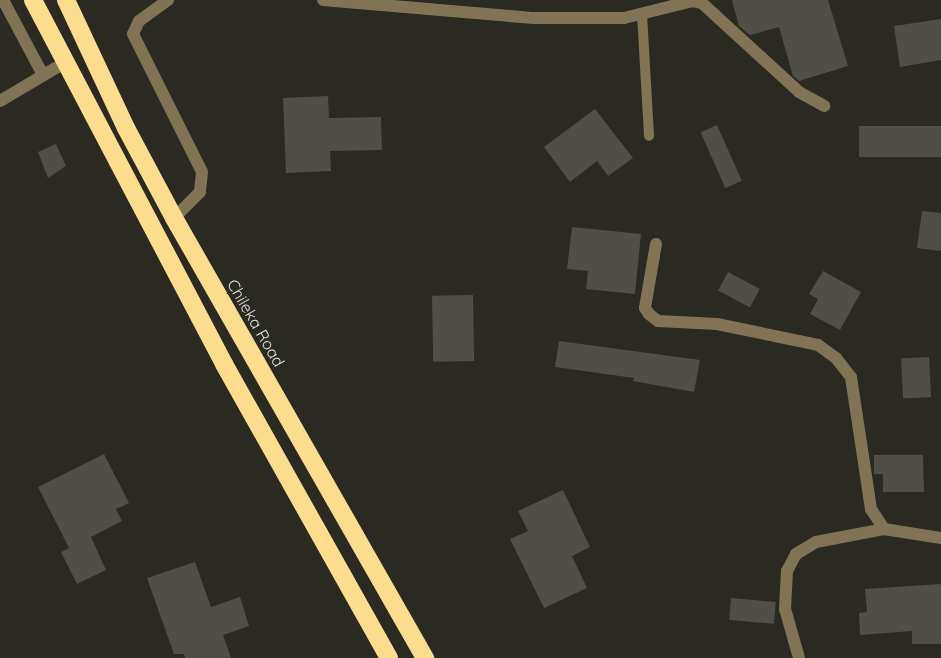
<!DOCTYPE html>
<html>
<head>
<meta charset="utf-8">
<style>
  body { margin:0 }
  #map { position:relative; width:941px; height:658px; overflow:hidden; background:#2a2922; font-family:Quicksand,sans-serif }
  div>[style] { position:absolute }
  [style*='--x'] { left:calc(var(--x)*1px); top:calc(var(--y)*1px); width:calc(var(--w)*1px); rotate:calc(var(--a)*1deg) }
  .building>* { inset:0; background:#4f4e47; transform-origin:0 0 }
  .lane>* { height:10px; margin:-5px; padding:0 5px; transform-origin:5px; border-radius:5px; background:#807455 }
  .street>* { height:12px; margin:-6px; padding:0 6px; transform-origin:6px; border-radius:6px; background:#807455 }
  .highway>* { height:18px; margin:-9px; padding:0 9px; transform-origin:9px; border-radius:9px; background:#fcdd8e }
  span { translate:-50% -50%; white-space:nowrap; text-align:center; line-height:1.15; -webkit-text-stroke:6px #2a2922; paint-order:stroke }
  .street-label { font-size:16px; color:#e1e1dc }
</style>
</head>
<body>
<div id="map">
  <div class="building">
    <div style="clip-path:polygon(732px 0,828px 0,848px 66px,799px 81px,793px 76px,779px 27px,750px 35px,739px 26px)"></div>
    <div style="clip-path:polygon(941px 19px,941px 60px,900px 67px,894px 26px)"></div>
    <div style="clip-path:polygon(328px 96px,329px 118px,381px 117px,382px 150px,330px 151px,331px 171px,286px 173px,283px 98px)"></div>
    <div style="clip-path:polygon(595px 109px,633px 158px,608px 176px,597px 161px,570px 182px,544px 147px)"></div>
    <div style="left:717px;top:125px;width:61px;height:18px;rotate:66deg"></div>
    <div style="left:941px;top:126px;width:31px;height:82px;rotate:90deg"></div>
    <div style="clip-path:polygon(56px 144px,66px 166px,48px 178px,38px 152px)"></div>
    <div style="clip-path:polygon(922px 211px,941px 213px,941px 251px,917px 248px)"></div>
    <div style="clip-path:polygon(572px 227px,641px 234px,635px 294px,586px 289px,588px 271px,567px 269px)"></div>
    <div style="clip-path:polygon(823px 271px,861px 292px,840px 330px,810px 314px,818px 299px,809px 294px)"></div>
    <div style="left:728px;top:272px;width:36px;height:21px;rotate:28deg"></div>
    <div style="left:473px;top:295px;width:66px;height:41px;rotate:89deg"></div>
    <div style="clip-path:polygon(559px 341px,700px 360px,694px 392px,633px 381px,634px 378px,555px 367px)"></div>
    <div style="left:929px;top:357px;width:40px;height:28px;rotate:87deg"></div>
    <div style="clip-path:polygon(104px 454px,129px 503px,116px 509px,122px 521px,91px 537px,106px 570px,77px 584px,61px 552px,69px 548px,38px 487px)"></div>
    <div style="clip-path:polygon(874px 455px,923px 455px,924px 492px,883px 492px,883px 474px,874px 474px)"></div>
    <div style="clip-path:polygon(563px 490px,590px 547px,572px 556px,587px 588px,544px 608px,510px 539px,528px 531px,518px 511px)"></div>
    <div style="clip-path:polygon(195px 562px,211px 607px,240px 597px,249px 626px,223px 635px,231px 658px,185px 658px,184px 654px,174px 654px,147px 578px)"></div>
    <div style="clip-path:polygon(941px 584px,941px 644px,912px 644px,912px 631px,860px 635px,859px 613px,867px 612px,865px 589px)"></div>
    <div style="left:731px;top:598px;width:45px;height:22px;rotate:5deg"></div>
  </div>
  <div class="lane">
    <div style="--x:642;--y:14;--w:122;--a:86.7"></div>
  </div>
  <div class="street">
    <div style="--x:3;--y:0;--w:85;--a:61.9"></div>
    <div style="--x:168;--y:0;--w:36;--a:144"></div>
    <div style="--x:139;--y:21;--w:14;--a:115"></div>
    <div style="--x:133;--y:34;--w:154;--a:63.4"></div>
    <div style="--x:202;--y:172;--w:20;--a:96"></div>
    <div style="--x:200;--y:192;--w:37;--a:135"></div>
    <div style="--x:323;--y:0;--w:212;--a:4.9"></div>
    <div style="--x:534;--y:18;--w:90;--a:0"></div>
    <div style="--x:624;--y:18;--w:70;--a:-14"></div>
    <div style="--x:692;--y:1;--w:10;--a:11"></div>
    <div style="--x:702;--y:3;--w:132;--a:42.5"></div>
    <div style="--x:799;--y:92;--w:29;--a:29"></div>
    <div style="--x:0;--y:101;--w:74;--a:-30.7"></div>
    <div style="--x:656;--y:244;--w:65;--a:99.8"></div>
    <div style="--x:645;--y:308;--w:7;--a:56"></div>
    <div style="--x:649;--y:314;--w:11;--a:38"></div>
    <div style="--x:658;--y:321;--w:59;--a:2.9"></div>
    <div style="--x:717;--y:324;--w:103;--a:11.7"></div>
    <div style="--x:818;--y:345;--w:22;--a:36"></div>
    <div style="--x:836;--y:358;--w:24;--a:52"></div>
    <div style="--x:851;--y:377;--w:134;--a:81.4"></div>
    <div style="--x:871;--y:509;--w:24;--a:57"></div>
    <div style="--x:884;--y:529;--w:58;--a:9"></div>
    <div style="--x:799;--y:658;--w:51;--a:-105.9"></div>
    <div style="--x:785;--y:609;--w:38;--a:-87"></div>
    <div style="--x:787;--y:571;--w:19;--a:-62"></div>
    <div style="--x:796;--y:554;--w:23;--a:-31"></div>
    <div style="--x:816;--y:542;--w:69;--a:-10.8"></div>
  </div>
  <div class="highway">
    <div style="--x:33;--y:0;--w:411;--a:62.3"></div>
    <div style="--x:224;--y:364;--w:337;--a:60.7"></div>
    <div style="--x:66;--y:0;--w:141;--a:64.9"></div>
    <div style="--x:126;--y:128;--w:102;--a:61.9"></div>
    <div style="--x:174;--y:218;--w:507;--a:60.3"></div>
  </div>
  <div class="street-label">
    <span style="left:256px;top:323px;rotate:60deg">Chileka Road</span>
  </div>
</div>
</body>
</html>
